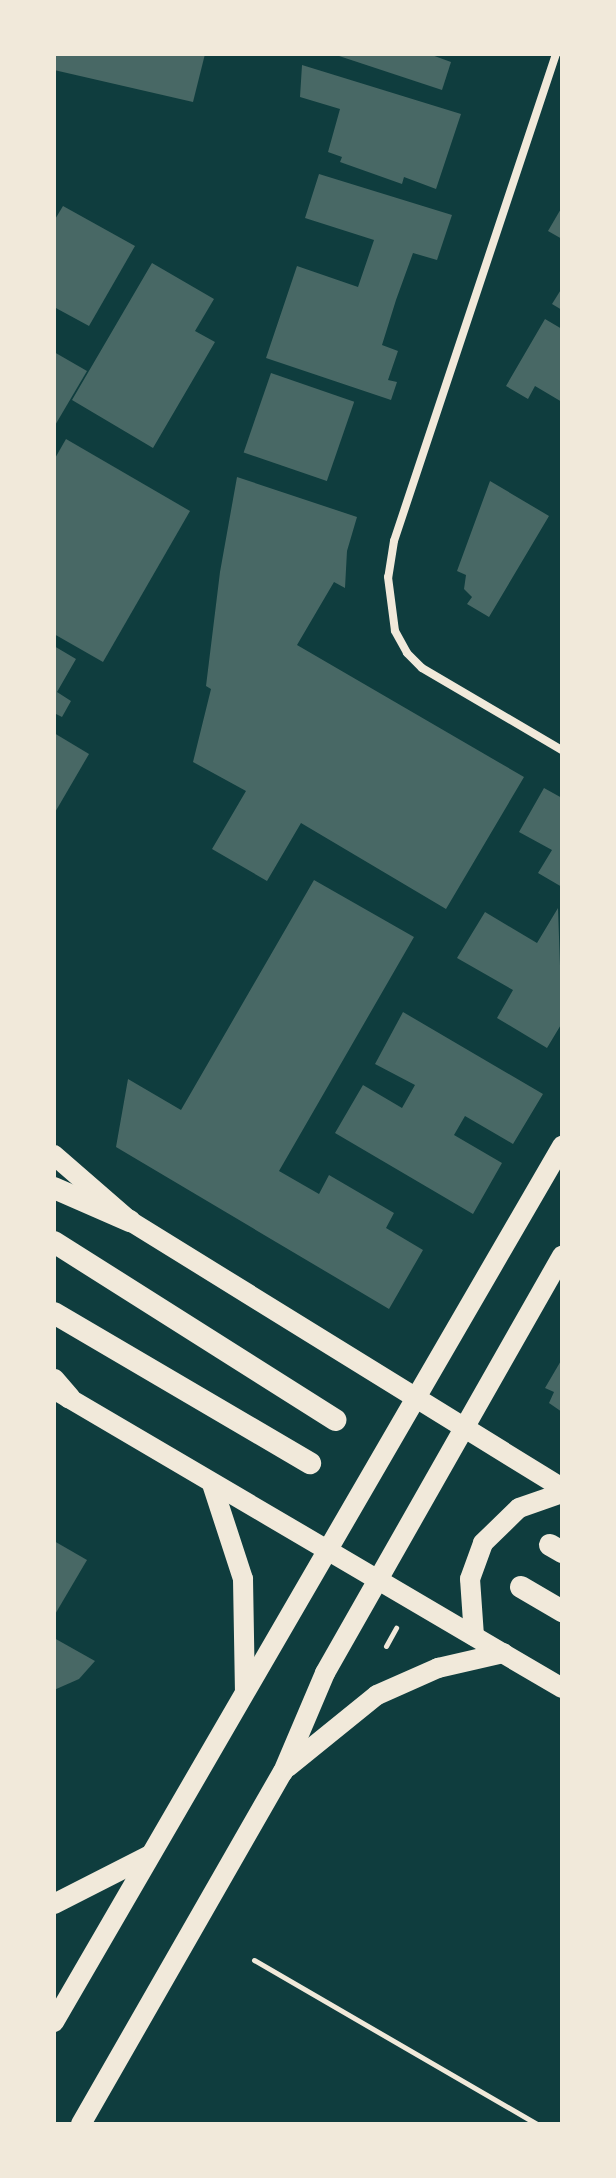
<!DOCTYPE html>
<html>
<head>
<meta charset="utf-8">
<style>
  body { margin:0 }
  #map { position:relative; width:616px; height:2178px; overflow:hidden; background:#0f3d3e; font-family:"Roboto Serif",serif }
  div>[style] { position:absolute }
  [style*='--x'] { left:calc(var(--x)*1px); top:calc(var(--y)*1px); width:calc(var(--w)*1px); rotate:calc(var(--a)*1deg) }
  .building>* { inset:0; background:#486865; transform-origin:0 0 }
  .path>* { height:5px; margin:-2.5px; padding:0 2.5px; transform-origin:2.5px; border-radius:2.5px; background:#f1e9da }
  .minor>* { height:8px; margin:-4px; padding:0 4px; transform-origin:4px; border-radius:4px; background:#f1e9da }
  .primary>* { height:20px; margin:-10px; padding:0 10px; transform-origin:10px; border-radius:10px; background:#f1e9da }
  .trunk>* { height:22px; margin:-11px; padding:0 11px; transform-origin:11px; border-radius:11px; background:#f1e9da }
  span { translate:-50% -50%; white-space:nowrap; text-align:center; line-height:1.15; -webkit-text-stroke:8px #f1e9da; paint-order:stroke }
  .frame { position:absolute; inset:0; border:56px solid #f1e9da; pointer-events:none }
</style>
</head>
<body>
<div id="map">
  <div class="building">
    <div style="clip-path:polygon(54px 54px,205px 54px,193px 102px,54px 70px)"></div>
    <div style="clip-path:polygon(333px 54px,429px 54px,451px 62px,442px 90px)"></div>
    <div style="clip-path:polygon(302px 65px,461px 114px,436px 189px,404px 177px,402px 184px,340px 162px,342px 157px,328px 152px,340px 109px,300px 97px)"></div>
    <div style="clip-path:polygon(319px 174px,452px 215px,437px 260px,413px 253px,396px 300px,382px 345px,398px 351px,388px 380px,397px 382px,391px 400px,266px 358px,297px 266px,358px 287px,374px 240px,305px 218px)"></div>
    <div style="clip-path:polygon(63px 206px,135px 246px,89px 326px,54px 307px,54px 221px)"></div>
    <div style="clip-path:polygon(562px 207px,562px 239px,548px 231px)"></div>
    <div style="clip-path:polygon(152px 263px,214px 299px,195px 331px,215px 342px,153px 448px,72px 400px)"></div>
    <div style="clip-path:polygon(562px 288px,562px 310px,552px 304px)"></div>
    <div style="clip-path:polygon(545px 319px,562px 329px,562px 402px,535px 386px,528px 399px,506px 386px)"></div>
    <div style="clip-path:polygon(54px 352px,87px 371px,54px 427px)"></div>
    <div style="left:271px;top:373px;width:88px;height:84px;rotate:19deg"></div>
    <div style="clip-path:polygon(66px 439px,190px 511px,103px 662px,54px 634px,54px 460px)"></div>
    <div style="clip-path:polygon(237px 477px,357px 517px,347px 551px,345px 588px,334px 582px,297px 645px,524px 777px,446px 909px,301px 823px,267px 881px,212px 849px,246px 791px,193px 762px,211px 689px,206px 686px,220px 572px)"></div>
    <div style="clip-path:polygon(490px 481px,549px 516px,489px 617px,467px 604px,472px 597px,464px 589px,466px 575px,457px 571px)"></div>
    <div style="clip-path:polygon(54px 646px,76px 659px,57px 692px,71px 701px,62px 717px,54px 713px)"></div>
    <div style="clip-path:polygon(54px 733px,89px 754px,54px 814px)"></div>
    <div style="clip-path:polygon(544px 788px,562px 798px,562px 887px,538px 873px,552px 850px,519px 832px)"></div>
    <div style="clip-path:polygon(314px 880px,414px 937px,279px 1171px,319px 1194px,329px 1175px,394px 1213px,386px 1228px,423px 1250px,389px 1309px,116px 1147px,128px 1079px,181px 1110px)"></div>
    <div style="clip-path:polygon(558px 908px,562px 1023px,547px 1048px,497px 1018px,513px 990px,457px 958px,485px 912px,537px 943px)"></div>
    <div style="clip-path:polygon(403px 1012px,543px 1094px,513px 1144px,465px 1116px,454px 1135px,502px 1163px,473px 1214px,335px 1133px,363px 1085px,402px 1108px,415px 1085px,375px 1064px)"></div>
    <div style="clip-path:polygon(562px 1359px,562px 1412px,549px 1403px,554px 1392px,545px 1388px)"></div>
    <div style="clip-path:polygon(54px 1541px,87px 1560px,54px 1616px)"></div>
    <div style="clip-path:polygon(54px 1638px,95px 1661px,79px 1679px,54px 1690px)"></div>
  </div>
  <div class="path">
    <div style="--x:386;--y:1646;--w:21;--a:-61"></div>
    <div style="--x:254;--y:1960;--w:327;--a:30.1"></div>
  </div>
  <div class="minor">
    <div style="--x:556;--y:54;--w:513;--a:108.4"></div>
    <div style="--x:394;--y:541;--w:36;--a:99"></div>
    <div style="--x:388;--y:577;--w:54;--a:82.6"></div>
    <div style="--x:395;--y:631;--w:25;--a:61"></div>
    <div style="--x:407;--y:653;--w:21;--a:45"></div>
    <div style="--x:422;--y:668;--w:162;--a:30.4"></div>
  </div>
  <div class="primary">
    <div style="--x:54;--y:1155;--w:101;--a:41"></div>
    <div style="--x:130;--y:1221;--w:508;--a:31.72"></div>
    <div style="--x:55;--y:1390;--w:588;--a:30.45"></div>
    <div style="--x:212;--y:1484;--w:100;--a:71.9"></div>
    <div style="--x:243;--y:1579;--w:111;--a:89"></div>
    <div style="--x:474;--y:1636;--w:57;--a:-94"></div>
    <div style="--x:470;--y:1579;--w:38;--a:-70"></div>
    <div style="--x:483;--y:1543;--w:50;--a:-44.2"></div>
    <div style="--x:519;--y:1508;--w:46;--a:-19.2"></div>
    <div style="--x:288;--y:1767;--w:114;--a:-39"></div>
    <div style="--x:377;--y:1695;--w:67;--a:-23.9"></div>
    <div style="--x:438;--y:1668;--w:67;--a:-13"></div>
    <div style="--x:54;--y:1904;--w:108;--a:-27"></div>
    <div style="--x:54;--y:2022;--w:1013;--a:-59.89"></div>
    <div style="--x:81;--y:2124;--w:406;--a:-60.2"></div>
    <div style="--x:283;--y:1772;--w:108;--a:-67"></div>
    <div style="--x:325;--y:1673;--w:480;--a:-60.4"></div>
  </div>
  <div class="trunk">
    <div style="--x:54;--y:1188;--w:83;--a:23.5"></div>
    <div style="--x:54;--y:1242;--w:333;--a:32.3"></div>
    <div style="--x:54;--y:1313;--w:297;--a:30.4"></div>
    <div style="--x:54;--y:1380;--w:23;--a:49"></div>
    <div style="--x:550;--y:1545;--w:14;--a:30"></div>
    <div style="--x:521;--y:1587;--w:48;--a:30.3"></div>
  </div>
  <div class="frame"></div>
</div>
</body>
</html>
